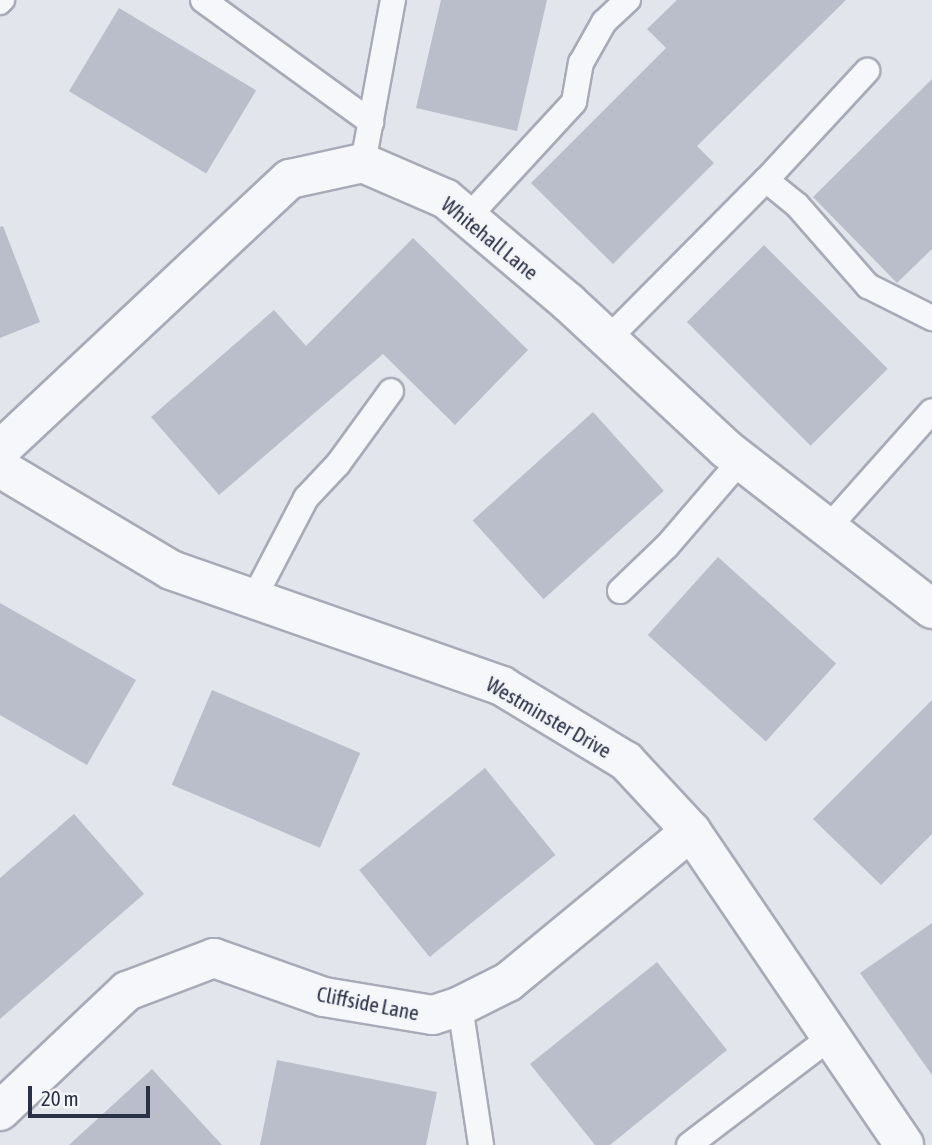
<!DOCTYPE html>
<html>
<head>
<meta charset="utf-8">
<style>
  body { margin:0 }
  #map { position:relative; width:932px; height:1145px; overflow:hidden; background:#e3e5ec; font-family:"Asap Condensed",sans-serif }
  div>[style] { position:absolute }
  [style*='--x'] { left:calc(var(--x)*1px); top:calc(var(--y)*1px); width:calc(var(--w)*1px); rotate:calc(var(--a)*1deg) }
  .building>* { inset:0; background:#babeca; transform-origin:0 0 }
  .roads { filter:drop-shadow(2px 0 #a8abb7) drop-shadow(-2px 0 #a8abb7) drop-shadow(0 2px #a8abb7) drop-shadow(0 -2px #a8abb7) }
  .service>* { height:24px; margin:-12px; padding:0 12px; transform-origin:12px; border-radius:12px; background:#f6f7fa }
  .minor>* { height:38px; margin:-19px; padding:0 19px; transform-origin:19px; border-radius:19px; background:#f6f7fa }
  span { translate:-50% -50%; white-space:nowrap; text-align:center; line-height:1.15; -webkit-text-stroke:6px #f3f5f9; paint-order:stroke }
  .street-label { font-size:21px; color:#2a3045 }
  .scale { position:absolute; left:28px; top:1086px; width:122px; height:32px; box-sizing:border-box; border:4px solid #2a3045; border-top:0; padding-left:9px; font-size:21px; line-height:24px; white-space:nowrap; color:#2a3045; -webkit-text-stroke:5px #f3f5f9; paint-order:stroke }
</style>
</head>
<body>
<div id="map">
  <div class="building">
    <div style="clip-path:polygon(441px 0,547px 0,517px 131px,416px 108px)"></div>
    <div style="clip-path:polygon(677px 0,846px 0,697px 146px,714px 163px,613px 264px,531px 183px,666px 48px,647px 29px)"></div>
    <div style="left:119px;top:8px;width:160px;height:97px;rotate:31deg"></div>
    <div style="clip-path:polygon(932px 79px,932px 249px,897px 283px,813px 197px)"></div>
    <div style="clip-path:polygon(3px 226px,40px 322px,0 338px,0 227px)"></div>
    <div style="clip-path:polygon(413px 238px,528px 350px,455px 425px,383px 354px,219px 495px,151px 417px,274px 310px,306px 346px)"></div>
    <div style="left:764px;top:245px;width:175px;height:109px;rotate:45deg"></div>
    <div style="left:593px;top:412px;width:106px;height:162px;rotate:48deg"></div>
    <div style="left:718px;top:557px;width:159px;height:105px;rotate:42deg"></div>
    <div style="clip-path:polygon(0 603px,136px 680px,87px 765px,0 715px)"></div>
    <div style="left:212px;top:690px;width:161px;height:103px;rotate:23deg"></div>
    <div style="clip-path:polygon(932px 700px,932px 834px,881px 885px,813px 819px)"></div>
    <div style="left:485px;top:768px;width:112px;height:162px;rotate:51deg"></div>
    <div style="clip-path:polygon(74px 814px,144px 894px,0 1019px,0 878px)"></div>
    <div style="clip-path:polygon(932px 923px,932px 1075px,860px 973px)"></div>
    <div style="clip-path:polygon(657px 962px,727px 1050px,610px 1145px,595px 1145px,530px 1064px)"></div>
    <div style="clip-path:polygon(277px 1060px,437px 1092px,426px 1145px,260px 1145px)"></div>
    <div style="clip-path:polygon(152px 1069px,222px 1145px,69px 1145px)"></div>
  </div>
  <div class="roads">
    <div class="service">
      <div style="--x:203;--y:0;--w:208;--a:36"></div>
      <div style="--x:0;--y:2;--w:3;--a:-45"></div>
      <div style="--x:363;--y:163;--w:166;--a:-79.6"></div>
      <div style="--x:766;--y:180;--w:149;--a:-47.2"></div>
      <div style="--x:468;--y:217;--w:156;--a:-47.3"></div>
      <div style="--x:574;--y:102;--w:40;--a:-80"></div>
      <div style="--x:581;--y:63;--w:47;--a:-60.7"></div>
      <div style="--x:604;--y:22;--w:33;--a:-43"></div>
      <div style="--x:608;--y:339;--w:224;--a:-45.2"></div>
      <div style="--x:766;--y:180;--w:40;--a:39"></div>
      <div style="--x:797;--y:205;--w:108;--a:48.8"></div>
      <div style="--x:868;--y:286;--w:72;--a:26.6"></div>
      <div style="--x:826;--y:530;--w:159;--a:-48.3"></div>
      <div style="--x:620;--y:591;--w:65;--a:-43.8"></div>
      <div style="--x:667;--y:546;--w:113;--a:-49.3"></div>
      <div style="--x:254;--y:598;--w:113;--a:-62.5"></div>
      <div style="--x:306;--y:498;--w:47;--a:-46.7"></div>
      <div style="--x:338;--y:464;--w:90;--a:-54"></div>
      <div style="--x:460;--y:1006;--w:141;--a:81.4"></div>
      <div style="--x:689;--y:1145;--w:178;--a:-37.3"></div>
    </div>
    <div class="minor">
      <div style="--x:0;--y:450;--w:397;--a:-43.1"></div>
      <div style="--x:290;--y:179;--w:75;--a:-12.4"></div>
      <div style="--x:363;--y:163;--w:90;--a:23.4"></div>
      <div style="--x:446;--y:199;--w:160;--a:40.2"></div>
      <div style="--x:568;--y:302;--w:216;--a:42.9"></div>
      <div style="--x:726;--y:449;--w:261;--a:37.8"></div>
      <div style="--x:0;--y:468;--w:199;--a:30.8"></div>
      <div style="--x:171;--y:570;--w:351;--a:19.3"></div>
      <div style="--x:502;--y:686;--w:145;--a:31.2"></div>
      <div style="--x:626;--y:761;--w:96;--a:47.1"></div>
      <div style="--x:691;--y:831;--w:379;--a:55.8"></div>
      <div style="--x:0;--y:1111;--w:175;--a:-43.4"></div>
      <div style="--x:127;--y:991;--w:93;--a:-20.8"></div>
      <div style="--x:214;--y:958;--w:117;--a:19.5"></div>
      <div style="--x:324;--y:997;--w:110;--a:9.4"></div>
      <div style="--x:433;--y:1015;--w:28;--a:-18"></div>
      <div style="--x:460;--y:1006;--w:54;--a:-26.6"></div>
      <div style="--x:508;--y:982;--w:237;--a:-39.5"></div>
    </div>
  </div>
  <div class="street-label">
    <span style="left:490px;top:238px;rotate:39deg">Whitehall Lane</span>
    <span style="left:549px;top:717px;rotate:30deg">Westminster Drive</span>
    <span style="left:368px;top:1003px;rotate:11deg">Cliffside Lane</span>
  </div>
  <div class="scale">20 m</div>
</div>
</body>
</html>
